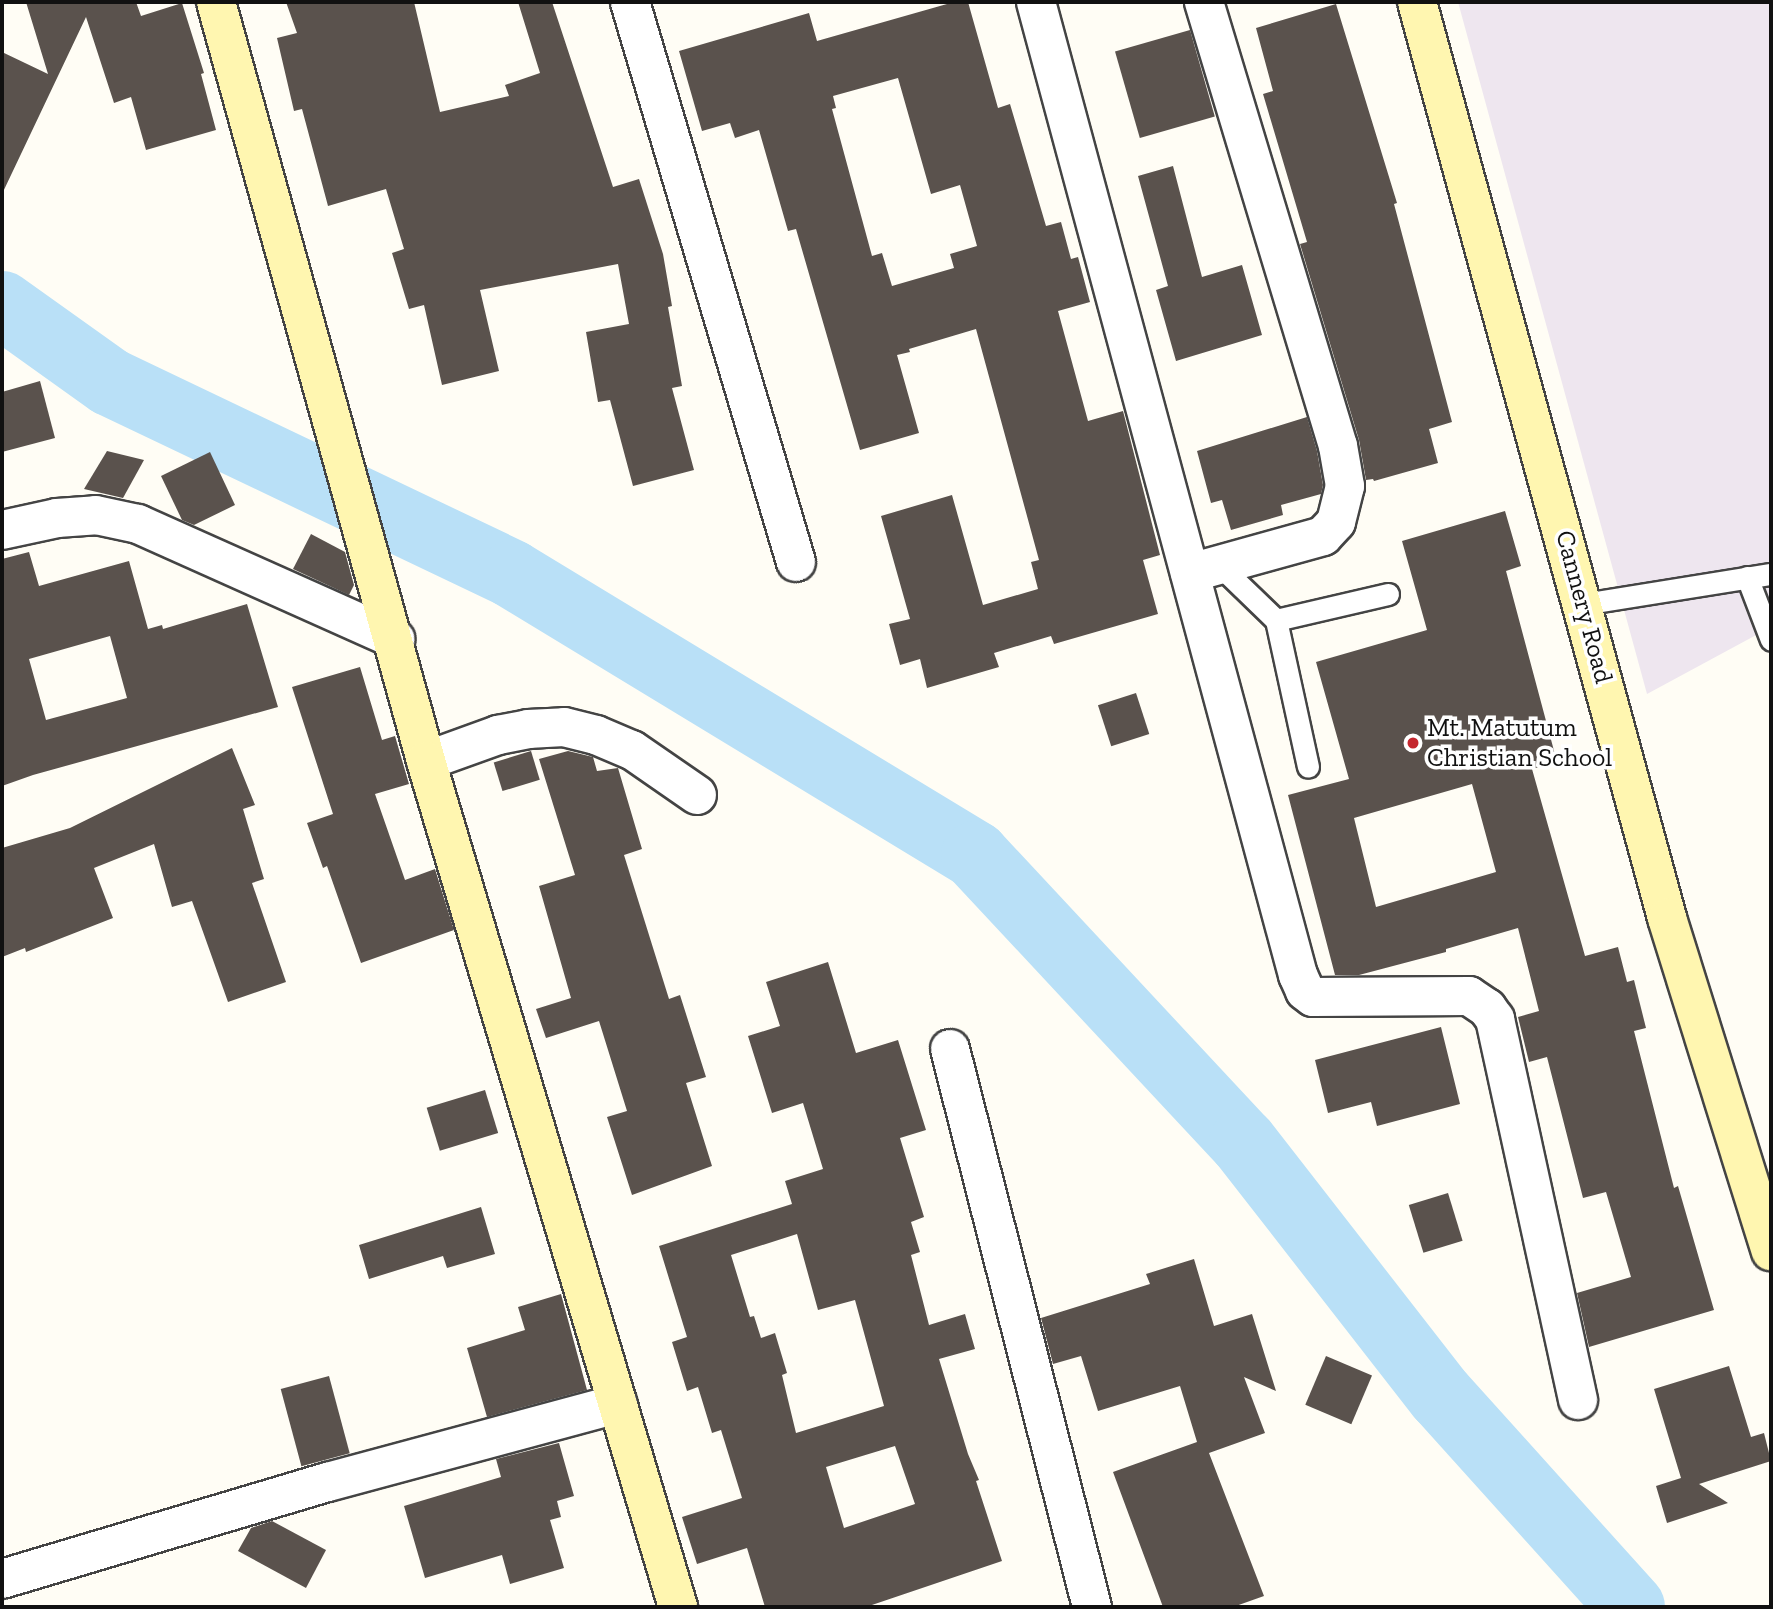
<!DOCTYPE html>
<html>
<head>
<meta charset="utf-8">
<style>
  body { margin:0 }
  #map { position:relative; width:1773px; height:1609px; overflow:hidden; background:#fffdf5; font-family:"Zilla Slab",serif }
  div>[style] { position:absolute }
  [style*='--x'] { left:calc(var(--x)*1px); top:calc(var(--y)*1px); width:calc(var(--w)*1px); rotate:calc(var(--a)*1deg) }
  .industrial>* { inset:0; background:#eee6ef }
  .river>* { height:68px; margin:-34px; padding:0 34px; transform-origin:34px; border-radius:34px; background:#b9e0f7 }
  .building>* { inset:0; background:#5a524d; transform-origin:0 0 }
  .roads { filter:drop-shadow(2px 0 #444) drop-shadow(-2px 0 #444) drop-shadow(0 2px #444) drop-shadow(0 -2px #444) }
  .lane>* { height:21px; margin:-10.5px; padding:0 10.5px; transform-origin:10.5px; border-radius:10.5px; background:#fff }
  .street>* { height:38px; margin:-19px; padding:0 19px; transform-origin:19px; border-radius:19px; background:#fff }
  .secondary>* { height:38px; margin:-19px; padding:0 19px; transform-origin:19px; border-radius:19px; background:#fff6b0 }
  .dots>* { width:19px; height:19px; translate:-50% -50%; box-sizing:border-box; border:4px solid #fff; border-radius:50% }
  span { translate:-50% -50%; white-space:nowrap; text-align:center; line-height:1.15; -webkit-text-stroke:7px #fff; paint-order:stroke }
  .street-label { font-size:26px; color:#111 }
  .poi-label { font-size:26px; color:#111 }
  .left { translate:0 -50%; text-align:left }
  .frame { position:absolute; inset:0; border:4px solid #111; pointer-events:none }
</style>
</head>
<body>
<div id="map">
  <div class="industrial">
    <div style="clip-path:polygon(1458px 2px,1771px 2px,1771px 627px,1647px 694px)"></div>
  </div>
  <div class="river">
    <div style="--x:2;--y:305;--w:133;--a:35.5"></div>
    <div style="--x:110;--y:382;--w:445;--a:25.5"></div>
    <div style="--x:512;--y:574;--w:542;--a:31.25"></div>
    <div style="--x:975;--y:855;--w:393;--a:47"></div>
    <div style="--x:1243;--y:1142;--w:322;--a:52.1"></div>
    <div style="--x:1441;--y:1396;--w:284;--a:48"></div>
  </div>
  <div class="building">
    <div style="clip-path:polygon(26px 2px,136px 2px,141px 16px,182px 3px,204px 73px,201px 74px,216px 130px,146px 150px,131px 97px,114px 103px,86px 17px,2px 194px,2px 52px,48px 74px)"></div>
    <div style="clip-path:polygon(286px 2px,414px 2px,440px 112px,509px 96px,505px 85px,540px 73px,518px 2px,552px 2px,613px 187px,639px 179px,663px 254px,672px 306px,668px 307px,682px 386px,672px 388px,694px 470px,633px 486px,610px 400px,598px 402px,586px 332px,629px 324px,618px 264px,480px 290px,499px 371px,442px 385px,424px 305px,409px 309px,392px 253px,404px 249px,386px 189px,328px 206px,302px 109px,294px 111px,277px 38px,297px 33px)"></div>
    <div style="clip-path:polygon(evenodd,954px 2px,968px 2px,998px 108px,1010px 104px,1046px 226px,1061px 222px,1071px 259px,1078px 257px,1090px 302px,1058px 311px,1088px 421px,1123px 411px,1160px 555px,1143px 560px,1158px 614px,1054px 644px,1051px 636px,994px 653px,999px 667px,927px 688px,920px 659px,900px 665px,889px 624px,910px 619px,881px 516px,952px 495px,983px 605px,1038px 589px,1031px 562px,1039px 560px,976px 329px,909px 349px,910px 352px,897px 355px,919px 433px,860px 450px,796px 229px,788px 231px,759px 130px,735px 138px,730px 123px,702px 131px,679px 51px,809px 13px,817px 41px,954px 2px,898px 78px,931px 194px,960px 185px,977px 246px,950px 254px,954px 268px,892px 286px,882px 253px,872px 256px,832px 109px,836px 108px,833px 96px,898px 78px)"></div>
    <div style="clip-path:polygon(1336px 4px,1397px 203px,1394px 204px,1452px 422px,1429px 429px,1438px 463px,1374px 481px,1373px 479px,1366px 480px,1359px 440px,1300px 244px,1307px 242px,1263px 94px,1273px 91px,1256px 28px)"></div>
    <div style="left:1190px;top:30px;width:90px;height:78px;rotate:74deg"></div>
    <div style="clip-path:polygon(1173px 166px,1202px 277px,1242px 265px,1262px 335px,1176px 361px,1156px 290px,1168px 286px,1138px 176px)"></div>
    <div style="clip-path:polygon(40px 381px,55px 438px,2px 452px,2px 392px)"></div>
    <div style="clip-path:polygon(1307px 417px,1317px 451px,1323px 485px,1321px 494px,1281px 505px,1283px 515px,1231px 530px,1222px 500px,1211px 503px,1197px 451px)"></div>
    <div style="clip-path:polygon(107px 451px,144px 460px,123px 498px,84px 489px)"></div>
    <div style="clip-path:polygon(210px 452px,235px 505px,194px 525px,182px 520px,161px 476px)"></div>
    <div style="clip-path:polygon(evenodd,1505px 511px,1521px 566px,1506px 571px,1557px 762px,1532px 769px,1585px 956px,1618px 947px,1627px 982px,1634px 980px,1646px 1028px,1634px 1031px,1674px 1188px,1678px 1186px,1714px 1310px,1589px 1347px,1577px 1293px,1631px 1277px,1606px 1192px,1583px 1198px,1547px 1057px,1529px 1062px,1518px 1017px,1539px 1011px,1518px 928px,1446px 949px,1446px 952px,1359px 975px,1335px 975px,1288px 795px,1349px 779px,1316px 662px,1427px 630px,1402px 541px,1505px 511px,1472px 784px,1496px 872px,1376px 907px,1354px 818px,1472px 784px)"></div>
    <div style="clip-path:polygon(311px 534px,345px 552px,354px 585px,349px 595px,293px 569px)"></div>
    <div style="clip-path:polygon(evenodd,29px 552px,39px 586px,129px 561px,148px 629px,162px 625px,163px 629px,247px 604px,278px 707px,33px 775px,2px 786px,2px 559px,29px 552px,110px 636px,127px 698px,46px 720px,29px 659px,110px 636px)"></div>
    <div style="clip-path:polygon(360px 667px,382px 740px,395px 736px,409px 784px,375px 794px,405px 880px,435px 869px,454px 930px,361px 963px,327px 866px,323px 868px,307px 823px,333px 814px,292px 687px)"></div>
    <div style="left:1136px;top:693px;width:43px;height:40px;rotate:72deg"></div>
    <div style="clip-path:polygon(232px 748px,255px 805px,243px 809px,264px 879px,252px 883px,286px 982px,228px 1002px,192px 901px,172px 907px,154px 844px,94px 868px,113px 918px,26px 952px,25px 948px,2px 957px,2px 848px,70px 828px)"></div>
    <div style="left:531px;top:751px;width:30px;height:39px;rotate:73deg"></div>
    <div style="clip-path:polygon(568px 751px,593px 757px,597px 771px,618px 768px,642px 849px,624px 855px,669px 999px,680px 995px,706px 1077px,686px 1083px,712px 1166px,632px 1195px,607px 1117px,627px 1111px,599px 1021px,546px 1038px,536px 1009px,571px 998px,539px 886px,575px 875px,539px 759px)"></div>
    <div style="clip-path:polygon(evenodd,828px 962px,856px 1053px,898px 1040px,926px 1130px,900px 1138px,924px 1217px,911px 1222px,920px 1252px,911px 1255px,929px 1325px,965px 1314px,975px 1349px,939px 1359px,968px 1454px,979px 1480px,976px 1481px,1002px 1561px,866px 1607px,765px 1607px,747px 1548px,697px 1564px,682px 1517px,742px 1498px,721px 1430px,712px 1433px,698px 1387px,687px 1391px,672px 1342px,687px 1337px,659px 1246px,792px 1204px,785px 1181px,823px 1169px,803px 1103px,772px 1113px,748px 1036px,780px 1026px,766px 982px,828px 962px,797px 1234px,818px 1310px,855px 1300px,884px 1406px,796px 1433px,782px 1375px,787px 1373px,775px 1333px,761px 1338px,754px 1316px,750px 1317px,731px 1255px,797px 1234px,828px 962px,895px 1446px,915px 1504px,844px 1528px,826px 1467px,895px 1446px)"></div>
    <div style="clip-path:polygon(1441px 1027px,1460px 1104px,1377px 1126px,1371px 1102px,1328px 1113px,1315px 1060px)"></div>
    <div style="left:485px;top:1090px;width:45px;height:61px;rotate:73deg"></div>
    <div style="left:1448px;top:1193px;width:50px;height:41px;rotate:73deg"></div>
    <div style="clip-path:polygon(481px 1207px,495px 1254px,447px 1268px,443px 1256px,369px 1279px,359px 1245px)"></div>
    <div style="clip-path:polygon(1194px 1259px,1214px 1326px,1252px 1314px,1276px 1391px,1244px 1377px,1265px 1433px,1209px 1453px,1264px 1596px,1233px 1607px,1163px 1607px,1113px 1472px,1197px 1442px,1180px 1386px,1098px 1411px,1081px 1356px,1053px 1364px,1041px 1318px,1150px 1284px,1146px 1274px)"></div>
    <div style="clip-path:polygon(561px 1294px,587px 1390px,487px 1417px,467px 1348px,525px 1330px,518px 1307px)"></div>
    <div style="left:1326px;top:1356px;width:50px;height:53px;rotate:23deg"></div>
    <div style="clip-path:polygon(1729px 1366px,1751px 1437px,1764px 1433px,1771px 1461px,1699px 1484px,1728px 1503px,1667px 1523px,1656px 1486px,1681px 1478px,1654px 1389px)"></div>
    <div style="left:329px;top:1376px;width:80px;height:50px;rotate:75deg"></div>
    <div style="clip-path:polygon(559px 1443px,574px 1496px,557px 1501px,561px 1517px,550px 1520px,564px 1568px,510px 1584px,502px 1555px,425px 1578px,404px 1506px,501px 1477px,496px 1459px)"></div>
    <div style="clip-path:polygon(272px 1521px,326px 1550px,306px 1588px,238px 1551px,251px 1528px)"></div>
  </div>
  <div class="roads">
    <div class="lane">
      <div style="--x:1219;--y:565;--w:79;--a:44"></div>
      <div style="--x:1276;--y:620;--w:115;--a:-13.1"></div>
      <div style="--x:1747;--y:577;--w:67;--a:69.1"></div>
      <div style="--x:1583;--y:604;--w:190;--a:-9.1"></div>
      <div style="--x:1276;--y:620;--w:150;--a:77.7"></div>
    </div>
    <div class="street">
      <div style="--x:630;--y:2;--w:584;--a:73.49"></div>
      <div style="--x:1036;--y:2;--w:1008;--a:74.93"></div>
      <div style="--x:1298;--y:975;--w:17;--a:66"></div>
      <div style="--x:1305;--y:991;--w:10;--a:37"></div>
      <div style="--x:1313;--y:997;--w:156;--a:-0.4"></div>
      <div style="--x:1469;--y:996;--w:22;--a:34"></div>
      <div style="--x:1487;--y:1008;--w:14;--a:54"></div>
      <div style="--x:1495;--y:1019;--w:390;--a:77.7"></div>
      <div style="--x:2;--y:530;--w:56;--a:-12.3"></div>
      <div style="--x:57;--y:518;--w:39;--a:-4"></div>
      <div style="--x:96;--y:515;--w:43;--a:12.1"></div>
      <div style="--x:138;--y:524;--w:282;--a:24.1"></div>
      <div style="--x:1190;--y:573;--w:138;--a:-15.5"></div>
      <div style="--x:1323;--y:536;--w:19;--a:-47"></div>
      <div style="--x:1336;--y:522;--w:37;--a:-76"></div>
      <div style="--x:1345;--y:486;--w:41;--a:-99.9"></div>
      <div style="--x:1338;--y:446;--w:464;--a:-106.8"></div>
      <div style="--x:426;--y:761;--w:77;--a:-19.9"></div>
      <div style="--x:498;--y:735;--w:31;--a:-11"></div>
      <div style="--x:528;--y:729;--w:36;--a:-3"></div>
      <div style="--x:564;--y:727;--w:33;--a:14"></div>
      <div style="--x:596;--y:735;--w:39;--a:23"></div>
      <div style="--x:632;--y:750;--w:79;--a:34.7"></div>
      <div style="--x:950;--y:1049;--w:576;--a:75.72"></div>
      <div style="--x:2;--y:1579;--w:340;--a:-16.6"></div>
      <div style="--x:328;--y:1482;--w:300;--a:-15.1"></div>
    </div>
    <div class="secondary">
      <div style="--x:216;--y:2;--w:788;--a:74.53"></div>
      <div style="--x:426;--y:761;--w:883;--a:73.41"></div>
      <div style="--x:1417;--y:2;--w:950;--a:74.73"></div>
      <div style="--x:1667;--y:918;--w:349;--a:72.7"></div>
    </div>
  </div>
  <div class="dots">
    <div style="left:1413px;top:743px;background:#c4262e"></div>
  </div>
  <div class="street-label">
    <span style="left:1584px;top:607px;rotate:75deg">Cannery Road</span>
  </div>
  <div class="poi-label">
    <span class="left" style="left:1427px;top:743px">Mt. Matutum<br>Christian School</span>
  </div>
  <div class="frame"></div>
</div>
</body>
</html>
